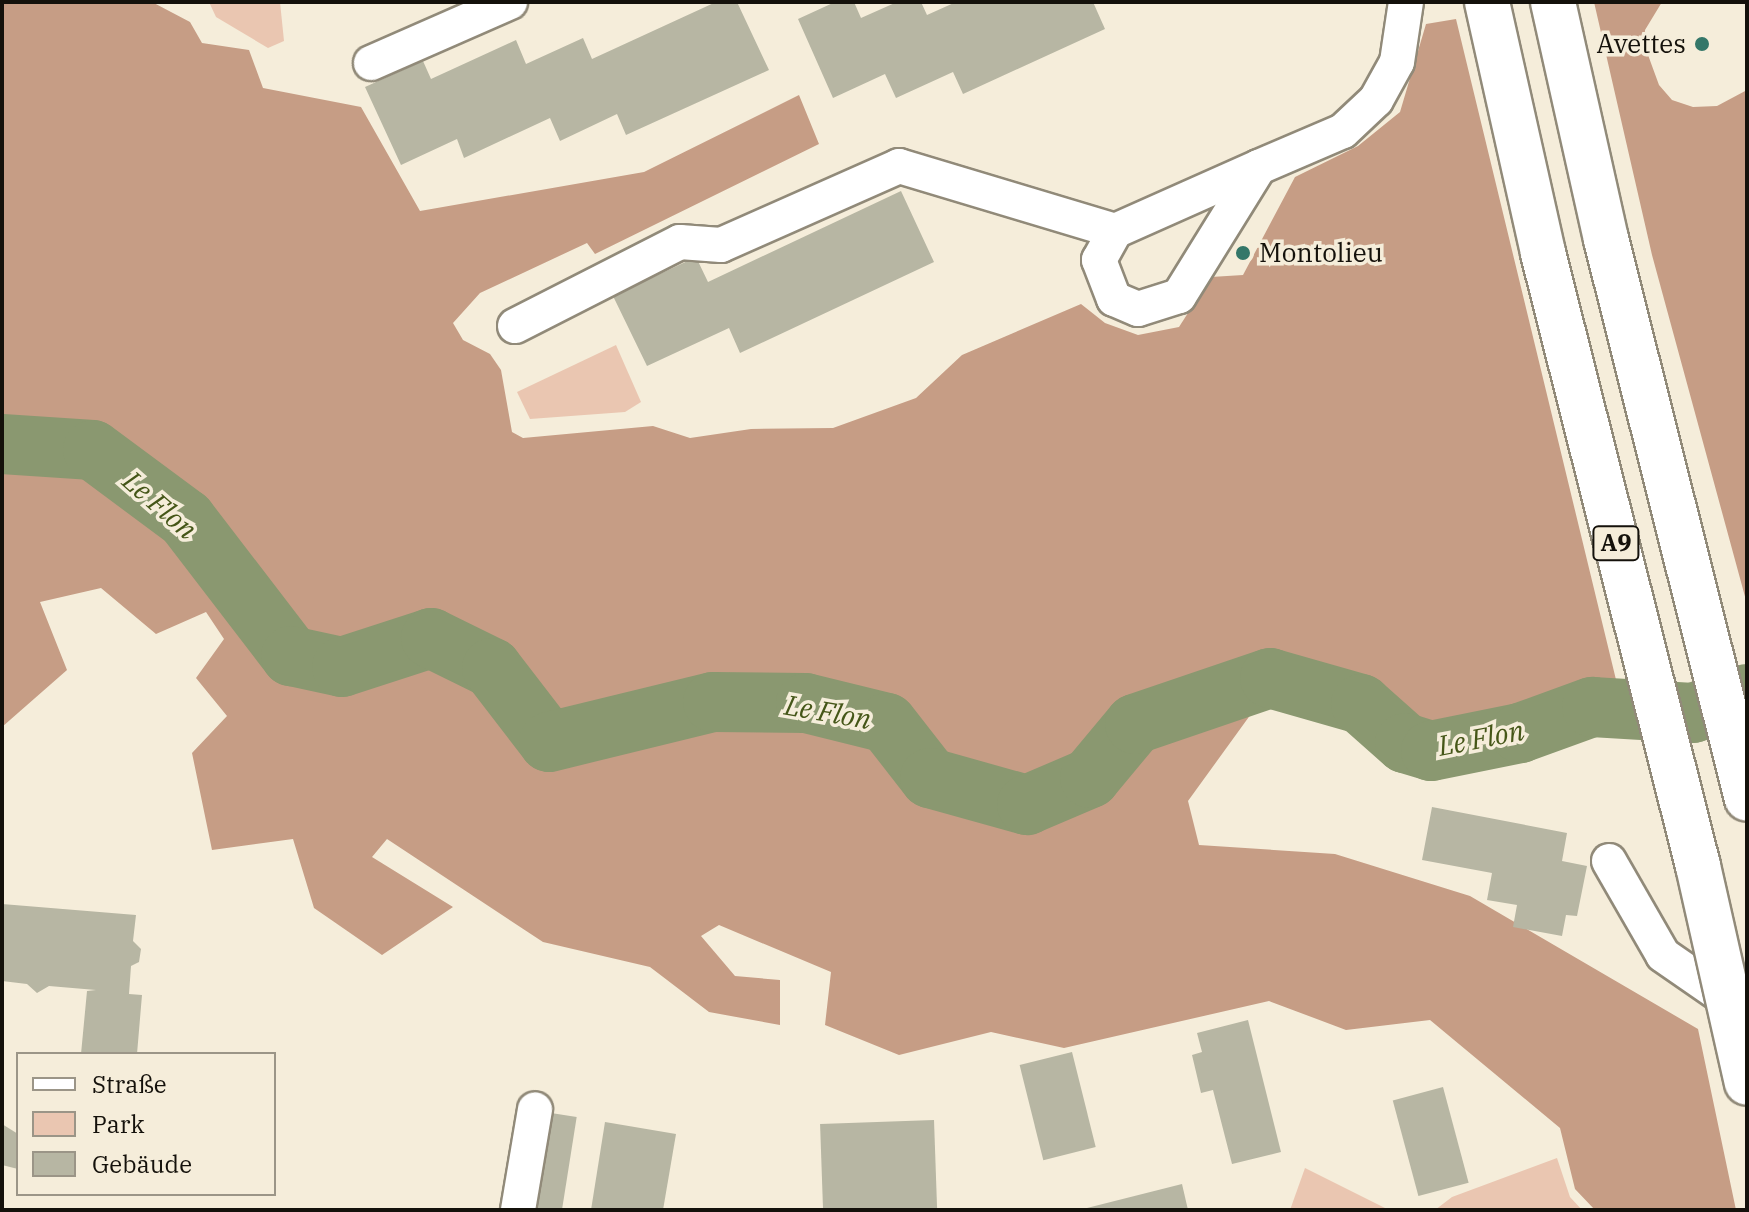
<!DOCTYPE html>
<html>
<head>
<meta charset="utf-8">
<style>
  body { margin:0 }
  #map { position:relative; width:1749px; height:1212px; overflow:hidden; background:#f5edda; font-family:"IBM Plex Serif",serif }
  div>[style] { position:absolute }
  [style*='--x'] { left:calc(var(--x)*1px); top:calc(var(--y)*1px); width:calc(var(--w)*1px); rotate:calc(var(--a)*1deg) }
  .green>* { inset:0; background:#eac6b1 }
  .forest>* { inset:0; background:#c69d85 }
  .river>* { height:60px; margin:-30px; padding:0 30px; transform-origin:30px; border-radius:30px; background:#8a9870 }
  .building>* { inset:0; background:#b7b6a3; transform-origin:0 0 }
  .roads { filter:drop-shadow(2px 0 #918a79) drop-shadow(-2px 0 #918a79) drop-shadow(0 2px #918a79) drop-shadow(0 -2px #918a79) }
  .minor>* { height:34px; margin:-17px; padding:0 17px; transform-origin:17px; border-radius:17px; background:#fff }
  .highway>* { height:44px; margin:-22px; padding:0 22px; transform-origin:22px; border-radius:22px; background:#fff }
  .bridges { filter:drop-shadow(2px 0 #918a79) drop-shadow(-2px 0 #918a79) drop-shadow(0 2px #918a79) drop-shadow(0 -2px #918a79) }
  .highway-bridge>* { height:44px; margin:-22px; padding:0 22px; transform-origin:22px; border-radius:22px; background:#fff }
  .dots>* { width:22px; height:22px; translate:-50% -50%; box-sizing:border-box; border:4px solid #f5edda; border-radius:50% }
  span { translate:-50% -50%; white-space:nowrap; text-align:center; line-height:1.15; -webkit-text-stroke:7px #f5edda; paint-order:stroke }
  .shield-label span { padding:2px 6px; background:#f5edda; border:2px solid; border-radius:6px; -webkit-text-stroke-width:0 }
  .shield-label { font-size:24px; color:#14110b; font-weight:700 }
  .poi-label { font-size:26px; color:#14110b }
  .right { translate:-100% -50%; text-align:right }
  .left { translate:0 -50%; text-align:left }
  .water-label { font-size:28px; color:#455618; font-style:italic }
  .frame { position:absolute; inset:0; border:4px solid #14110b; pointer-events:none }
  .legend { position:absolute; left:16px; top:1052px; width:260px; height:144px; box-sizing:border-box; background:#f5edda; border:2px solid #9b9587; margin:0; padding:10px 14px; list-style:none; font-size:24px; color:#14110b }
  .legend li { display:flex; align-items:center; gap:16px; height:40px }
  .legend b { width:40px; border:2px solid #9b9587 }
</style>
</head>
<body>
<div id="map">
  <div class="green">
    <div style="clip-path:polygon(209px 2px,280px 2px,284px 41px,268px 48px,216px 17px)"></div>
    <div style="clip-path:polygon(616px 345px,641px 402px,625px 412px,530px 419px,517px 392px)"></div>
    <div style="clip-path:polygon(1557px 1158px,1570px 1197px,1582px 1210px,1435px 1210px,1452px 1197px)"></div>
    <div style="clip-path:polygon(1305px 1168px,1389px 1210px,1290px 1210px)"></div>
  </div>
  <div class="forest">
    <div style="clip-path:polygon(2px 2px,152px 2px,190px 22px,202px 43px,249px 50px,263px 88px,361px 107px,420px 211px,644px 172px,799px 95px,819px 144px,595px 254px,587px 243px,480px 293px,453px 323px,463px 340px,490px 354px,501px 370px,512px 432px,523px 438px,653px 426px,690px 438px,751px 429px,833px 428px,916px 398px,962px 355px,1081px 304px,1105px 323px,1138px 335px,1179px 327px,1211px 277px,1243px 275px,1295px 177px,1358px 146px,1400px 112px,1426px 24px,1456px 19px,1626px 721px,1501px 753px,1314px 692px,1251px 714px,1188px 801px,1199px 845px,1335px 854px,1470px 896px,1698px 1029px,1736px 1210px,1595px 1210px,1575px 1189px,1560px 1128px,1430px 1020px,1346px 1030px,1269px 1001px,1064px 1048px,991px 1032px,899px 1055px,825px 1025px,831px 972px,719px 925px,701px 936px,735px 976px,780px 980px,780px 1025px,709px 1012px,650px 967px,543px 942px,387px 839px,372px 857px,453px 907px,382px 955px,314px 908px,293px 839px,212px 850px,192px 753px,227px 716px,196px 678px,224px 639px,206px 612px,156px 634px,101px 588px,40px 602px,67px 670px,2px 727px)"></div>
    <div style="clip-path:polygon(1594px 2px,1662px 2px,1645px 30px,1644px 44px,1659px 85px,1672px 100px,1693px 107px,1717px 106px,1747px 90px,1747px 604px,1652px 255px)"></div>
  </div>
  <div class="river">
    <div style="--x:2;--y:444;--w:91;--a:3.8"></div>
    <div style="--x:93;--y:450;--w:116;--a:36.6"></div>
    <div style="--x:186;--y:519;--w:173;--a:52.5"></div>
    <div style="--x:291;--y:656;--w:52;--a:12.2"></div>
    <div style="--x:342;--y:667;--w:94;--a:-18"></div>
    <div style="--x:431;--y:638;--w:68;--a:26.2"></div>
    <div style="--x:492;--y:668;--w:93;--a:52.4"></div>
    <div style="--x:549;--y:742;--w:169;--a:-13.7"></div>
    <div style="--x:713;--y:702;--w:93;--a:0.6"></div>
    <div style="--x:806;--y:703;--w:83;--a:13.9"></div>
    <div style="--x:887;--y:723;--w:70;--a:52"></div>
    <div style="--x:930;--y:778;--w:101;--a:15.6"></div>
    <div style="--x:1027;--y:805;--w:69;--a:-23.2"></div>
    <div style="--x:1090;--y:778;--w:70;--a:-50.2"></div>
    <div style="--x:1135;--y:724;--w:143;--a:-18.8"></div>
    <div style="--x:1270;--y:678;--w:95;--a:15.9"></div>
    <div style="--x:1361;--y:704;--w:59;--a:41.6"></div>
    <div style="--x:1405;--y:743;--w:27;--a:17"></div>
    <div style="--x:1431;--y:751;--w:91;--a:-11.4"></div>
    <div style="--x:1520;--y:733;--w:77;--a:-19.9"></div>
    <div style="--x:1592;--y:707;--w:101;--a:3.4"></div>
    <div style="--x:1693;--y:713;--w:57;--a:-19.4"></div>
  </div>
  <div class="building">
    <div style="clip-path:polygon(716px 2px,737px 2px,769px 70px,626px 135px,617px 114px,560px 141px,550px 118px,464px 158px,457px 139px,401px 165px,365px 87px,423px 61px,431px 79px,516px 40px,526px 64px,583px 38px,592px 59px)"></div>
    <div style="clip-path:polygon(835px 2px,854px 2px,861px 18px,897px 2px,921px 2px,927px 15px,956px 2px,1093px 2px,1105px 29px,963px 94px,953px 72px,896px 98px,885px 74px,833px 98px,798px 19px)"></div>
    <div style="clip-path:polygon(901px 191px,934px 262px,740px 353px,729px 328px,647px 366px,613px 296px,696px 257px,708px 282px)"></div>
    <div style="clip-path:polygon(1432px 807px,1567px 833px,1562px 861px,1587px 866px,1577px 916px,1566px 915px,1562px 936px,1513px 927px,1517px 905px,1487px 900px,1492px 873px,1422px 860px)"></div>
    <div style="clip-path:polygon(2px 904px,136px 915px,133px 941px,141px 949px,139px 962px,131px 966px,129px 994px,142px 995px,137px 1054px,81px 1054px,87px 991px,96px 990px,49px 986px,37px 993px,27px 984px,2px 981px)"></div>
    <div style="clip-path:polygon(1248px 1020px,1281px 1152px,1232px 1164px,1213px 1090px,1201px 1093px,1192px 1055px,1202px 1052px,1197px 1033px)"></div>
    <div style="left:1072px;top:1052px;width:98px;height:54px;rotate:76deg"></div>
    <div style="left:1443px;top:1087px;width:99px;height:52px;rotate:75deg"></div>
    <div style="left:551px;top:1113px;width:26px;height:98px;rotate:9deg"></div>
    <div style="left:934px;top:1120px;width:90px;height:114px;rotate:88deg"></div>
    <div style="clip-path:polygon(605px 1122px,676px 1134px,663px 1210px,591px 1210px)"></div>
    <div style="clip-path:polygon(2px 1124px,18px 1134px,18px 1169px,2px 1165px)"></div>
    <div style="clip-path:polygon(1182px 1184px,1188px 1210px,1084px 1210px,1083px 1209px)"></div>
  </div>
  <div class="roads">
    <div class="minor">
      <div style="--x:371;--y:63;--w:152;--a:-23.7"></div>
      <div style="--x:1259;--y:167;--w:152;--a:121.8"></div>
      <div style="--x:1179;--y:296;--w:43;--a:162.4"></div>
      <div style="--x:1138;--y:309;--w:26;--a:-157"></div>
      <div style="--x:1114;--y:299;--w:42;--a:-111"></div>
      <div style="--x:1099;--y:260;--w:33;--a:-61"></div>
      <div style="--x:1115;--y:231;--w:158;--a:-24"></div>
      <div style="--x:1259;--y:167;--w:91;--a:-23.2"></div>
      <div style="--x:1343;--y:131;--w:45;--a:-43.2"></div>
      <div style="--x:1376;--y:100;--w:43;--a:-61.1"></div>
      <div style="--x:1397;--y:62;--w:61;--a:-81.5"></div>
      <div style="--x:515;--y:326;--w:185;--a:-27"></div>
      <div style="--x:680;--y:242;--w:41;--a:4.2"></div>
      <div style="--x:721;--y:245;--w:195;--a:-23.9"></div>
      <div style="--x:899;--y:166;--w:226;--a:16.7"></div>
      <div style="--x:1609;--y:861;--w:108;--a:60.1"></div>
      <div style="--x:1663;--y:955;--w:95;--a:34.7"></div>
      <div style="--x:518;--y:1210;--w:102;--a:-80.4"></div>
    </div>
    <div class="highway">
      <div style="--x:1553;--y:2;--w:243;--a:77.4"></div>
      <div style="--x:1606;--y:239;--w:577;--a:75.87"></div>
    </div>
  </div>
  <div class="bridges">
    <div class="highway-bridge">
      <div style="--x:1487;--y:2;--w:257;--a:77.4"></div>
      <div style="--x:1543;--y:253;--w:632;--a:75.81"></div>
      <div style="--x:1698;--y:866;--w:222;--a:77.3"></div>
    </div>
  </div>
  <div class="dots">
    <div style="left:1702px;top:44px;background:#347769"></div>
    <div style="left:1243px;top:253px;background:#347769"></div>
  </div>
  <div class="shield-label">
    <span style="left:1616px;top:543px">A9</span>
  </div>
  <div class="poi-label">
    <span class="right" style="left:1686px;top:44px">Avettes</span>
    <span class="left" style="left:1259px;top:253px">Montolieu</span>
  </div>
  <div class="water-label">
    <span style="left:160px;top:505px;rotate:41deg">Le Flon</span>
    <span style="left:828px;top:712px;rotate:10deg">Le Flon</span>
    <span style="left:1481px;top:738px;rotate:-11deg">Le Flon</span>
  </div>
  <div class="frame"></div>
  <ul class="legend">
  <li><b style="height:10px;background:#fff"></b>Straße</li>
  <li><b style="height:22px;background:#eac6b1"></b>Park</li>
  <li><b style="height:22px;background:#b7b6a3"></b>Gebäude</li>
  </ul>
</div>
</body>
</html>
